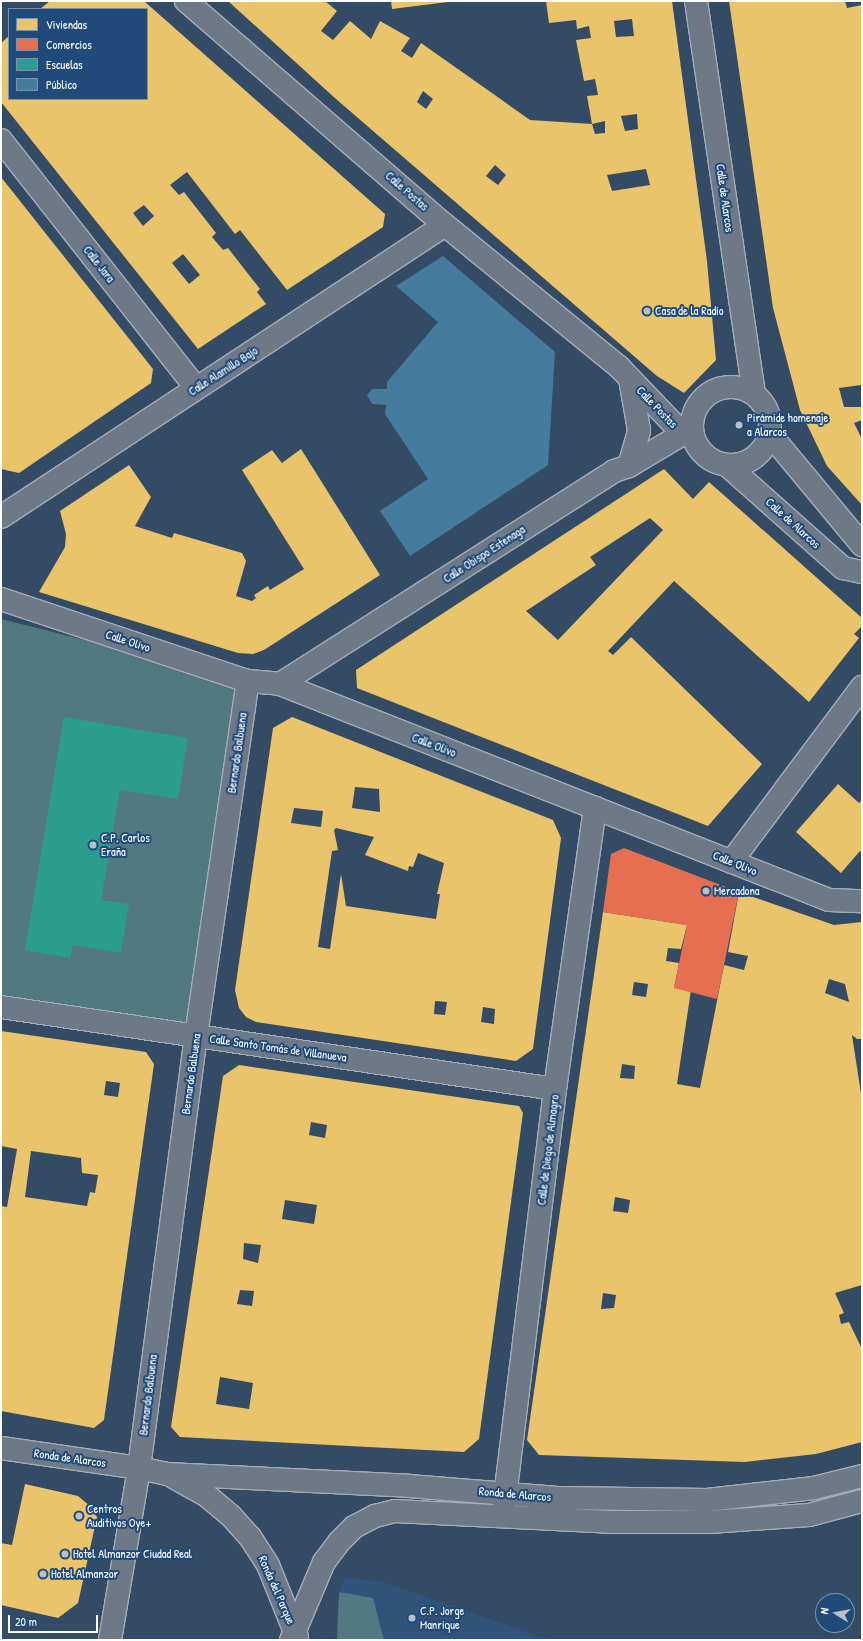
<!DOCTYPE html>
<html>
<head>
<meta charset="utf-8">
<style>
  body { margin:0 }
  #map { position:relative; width:863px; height:1641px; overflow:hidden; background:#344b65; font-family:"Patrick Hand",sans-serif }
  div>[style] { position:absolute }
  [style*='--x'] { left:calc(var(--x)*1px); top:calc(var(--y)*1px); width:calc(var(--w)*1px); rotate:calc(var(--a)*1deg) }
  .built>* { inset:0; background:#325379 }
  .green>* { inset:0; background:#527882 }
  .homes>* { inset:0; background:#e9c46a }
  .shops>* { inset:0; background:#e76f51 }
  .schools>* { inset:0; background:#2a9d8f }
  .public>* { inset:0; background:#457b9d }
  .roads { filter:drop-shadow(1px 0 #a4aeba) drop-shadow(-1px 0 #a4aeba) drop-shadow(0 1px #a4aeba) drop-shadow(0 -1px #a4aeba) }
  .minor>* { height:22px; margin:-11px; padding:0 11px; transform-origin:11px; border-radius:11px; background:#6d7986 }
  .minor>.ring { margin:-11px; padding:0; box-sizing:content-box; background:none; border:22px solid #6d7986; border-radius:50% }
  .trunk>* { height:22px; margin:-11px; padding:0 11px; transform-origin:11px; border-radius:11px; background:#6d7986 }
  .dots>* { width:11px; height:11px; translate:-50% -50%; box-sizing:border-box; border:2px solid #1f4a7a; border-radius:50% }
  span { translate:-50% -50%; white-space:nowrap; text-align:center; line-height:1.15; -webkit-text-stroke:4px #1f4a7a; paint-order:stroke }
  .street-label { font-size:12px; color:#fff }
  .poi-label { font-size:12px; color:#fff }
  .left { translate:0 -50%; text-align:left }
  .frame { position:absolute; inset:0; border:2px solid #fff; pointer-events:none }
  .legend { position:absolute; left:8px; top:8px; width:140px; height:92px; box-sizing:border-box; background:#1f4a7a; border:1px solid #7992af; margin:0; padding:5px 7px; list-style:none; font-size:12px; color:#fff }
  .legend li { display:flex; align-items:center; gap:8px; height:20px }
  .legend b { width:20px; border:1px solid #7992af }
  .north { position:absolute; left:815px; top:1593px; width:40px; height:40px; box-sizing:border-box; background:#1f4a7a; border:1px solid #7992af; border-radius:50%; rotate:281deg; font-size:11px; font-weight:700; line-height:16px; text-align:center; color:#fff }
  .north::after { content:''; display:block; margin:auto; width:14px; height:18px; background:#b8c0c9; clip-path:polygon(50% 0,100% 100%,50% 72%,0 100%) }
  .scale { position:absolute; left:8px; top:1615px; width:90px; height:18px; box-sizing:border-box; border:2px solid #fff; border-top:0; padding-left:5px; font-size:12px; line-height:14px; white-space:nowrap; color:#fff; -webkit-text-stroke:3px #1f4a7a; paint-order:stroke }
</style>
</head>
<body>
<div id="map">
  <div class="built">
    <div style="clip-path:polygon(350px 1578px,383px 1582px,549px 1640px,337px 1640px,339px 1592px,344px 1580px)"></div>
  </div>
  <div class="green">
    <div style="clip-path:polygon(1px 619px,248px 681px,196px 1036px,1px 1007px)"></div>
    <div style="clip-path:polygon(339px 1592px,373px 1598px,384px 1640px,337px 1640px)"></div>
  </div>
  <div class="homes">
    <div style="clip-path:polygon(evenodd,50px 1px,144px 1px,385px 214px,383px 227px,287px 290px,240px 230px,235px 234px,187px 172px,170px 185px,179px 195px,184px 192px,216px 233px,212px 237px,223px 250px,228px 248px,260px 289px,257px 292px,266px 304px,198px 349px,1px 102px,1px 43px,9px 36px,9px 99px,147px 99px,147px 9px,40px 9px,50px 1px,144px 205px,154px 216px,143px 226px,133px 213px,144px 205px,50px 1px,183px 254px,200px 275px,189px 284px,172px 263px,183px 254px)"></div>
    <div style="clip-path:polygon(evenodd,228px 1px,325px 1px,337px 11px,321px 31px,333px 40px,350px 21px,371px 39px,380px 21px,410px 38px,401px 51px,412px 58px,421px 43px,530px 120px,592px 124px,595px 134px,605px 133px,605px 121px,592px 124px,587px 96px,598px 95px,595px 79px,584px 81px,576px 40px,591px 38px,589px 26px,577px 29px,576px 20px,549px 23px,546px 1px,672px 1px,707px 261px,716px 360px,684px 393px,657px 376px,336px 99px,228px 1px,632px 19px,634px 36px,616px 37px,614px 21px,632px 19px,228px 1px,423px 91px,433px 99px,426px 109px,417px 102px,423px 91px,228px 1px,637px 114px,638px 129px,625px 131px,621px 116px,637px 114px,228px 1px,495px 165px,506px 175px,498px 185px,486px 176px,495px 165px,228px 1px,646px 169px,650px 185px,612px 191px,607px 175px,646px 169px)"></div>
    <div style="clip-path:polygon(391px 1px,448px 1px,448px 2px,392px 9px)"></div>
    <div style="clip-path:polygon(729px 1px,845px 1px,847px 8px,862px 5px,862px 389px,861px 385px,839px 388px,844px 407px,862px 407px,862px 420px,854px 423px,862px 439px,862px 505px,827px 466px,800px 410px,773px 308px)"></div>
    <div style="clip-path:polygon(1px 177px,153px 369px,151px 383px,19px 473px,1px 469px)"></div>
    <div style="clip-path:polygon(301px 449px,380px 575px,264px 650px,253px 654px,238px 653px,39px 592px,65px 547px,66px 534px,60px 511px,129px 465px,151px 497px,135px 526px,172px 538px,174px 533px,242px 553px,246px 561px,236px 596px,252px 601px,256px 598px,254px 595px,268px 586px,270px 590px,304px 569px,242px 470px,272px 450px,282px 463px)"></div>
    <div style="clip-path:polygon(evenodd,664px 469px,693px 499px,709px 482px,862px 618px,862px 626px,854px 634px,859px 638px,809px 702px,674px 581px,608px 651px,613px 655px,631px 637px,762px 764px,708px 826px,357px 688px,356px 670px,664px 469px,650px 518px,663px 530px,558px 640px,526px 611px,596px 565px,590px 557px,650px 518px)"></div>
    <div style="clip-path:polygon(evenodd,292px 717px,553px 820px,561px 838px,533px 1049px,516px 1061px,256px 1022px,246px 1017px,239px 1008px,235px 990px,273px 728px,292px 717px,355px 787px,379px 789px,380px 812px,352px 808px,355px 787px,292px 717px,294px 808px,323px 811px,321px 827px,291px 823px,294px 808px,292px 717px,336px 828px,374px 837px,365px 855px,408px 871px,409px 866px,413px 867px,418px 853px,444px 863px,437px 894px,440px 894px,436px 919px,346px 906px,341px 874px,330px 949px,318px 947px,332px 851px,338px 850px,334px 830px,336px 828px,292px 717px,435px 1001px,447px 1002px,445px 1015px,434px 1014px,435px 1001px,292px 717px,483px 1007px,495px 1009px,494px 1024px,481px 1022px,483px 1007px)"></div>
    <div style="clip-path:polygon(838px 784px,859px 803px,862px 800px,862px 853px,860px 851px,841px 873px,796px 832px)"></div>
    <div style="clip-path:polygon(evenodd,739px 892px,834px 925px,862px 922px,862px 1039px,857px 1039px,852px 1035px,862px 1100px,862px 1285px,835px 1293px,844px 1313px,839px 1315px,841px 1324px,849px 1322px,862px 1349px,862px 1442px,816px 1454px,745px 1462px,539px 1455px,527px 1440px,603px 912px,687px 925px,681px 949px,668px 948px,666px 961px,679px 963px,674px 988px,691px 990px,677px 1084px,700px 1088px,724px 965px,744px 970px,748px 956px,728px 952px,739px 892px,829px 979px,845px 984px,849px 1002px,825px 993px,829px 979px,739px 892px,634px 982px,648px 984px,646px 997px,632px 995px,634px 982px,739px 892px,622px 1064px,635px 1066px,634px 1079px,620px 1078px,622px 1064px,739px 892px,615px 1197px,630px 1200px,628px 1213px,613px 1211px,615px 1197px,739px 892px,603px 1293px,616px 1295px,614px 1308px,601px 1309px,603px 1293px)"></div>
    <div style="clip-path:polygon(evenodd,1px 1031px,146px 1052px,154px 1064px,104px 1420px,94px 1428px,1px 1411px,1px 1206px,7px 1207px,17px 1149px,1px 1146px,1px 1031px,106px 1081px,120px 1083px,118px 1097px,104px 1095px,106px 1081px,1px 1031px,31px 1151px,81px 1158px,82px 1173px,98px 1175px,95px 1193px,90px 1192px,87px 1206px,25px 1197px,31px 1151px)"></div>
    <div style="clip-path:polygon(evenodd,239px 1065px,519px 1106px,523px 1113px,479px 1439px,464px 1452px,180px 1437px,171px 1427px,223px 1076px,239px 1065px,311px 1122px,327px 1125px,325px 1138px,309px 1135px,311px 1122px,239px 1065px,285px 1200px,317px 1205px,314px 1224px,282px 1219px,285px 1200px,239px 1065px,244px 1243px,261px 1245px,258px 1263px,243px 1259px,244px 1243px,239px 1065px,240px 1290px,254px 1291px,252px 1306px,237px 1304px,240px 1290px,239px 1065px,220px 1377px,253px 1383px,249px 1409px,216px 1404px,220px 1377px)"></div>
    <div style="clip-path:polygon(25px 1484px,78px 1496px,90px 1506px,97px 1517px,78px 1603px,58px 1618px,1px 1605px,1px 1543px,12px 1545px)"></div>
  </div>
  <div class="shops">
    <div style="clip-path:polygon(624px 848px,739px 892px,717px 999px,674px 988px,687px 925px,603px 912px,611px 854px)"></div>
  </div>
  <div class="schools">
    <div style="clip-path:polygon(64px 717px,188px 738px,178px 799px,120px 790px,101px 900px,129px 904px,121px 953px,73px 945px,70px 958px,25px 950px)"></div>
  </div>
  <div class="public">
    <div style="clip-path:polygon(443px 256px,555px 352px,548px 465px,410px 556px,380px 511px,428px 479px,385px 414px,386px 405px,372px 404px,367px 395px,372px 389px,387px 389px,387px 382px,438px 322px,396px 286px)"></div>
  </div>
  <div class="roads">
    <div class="minor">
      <div style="--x:186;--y:1;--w:342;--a:40.9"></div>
      <div style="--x:445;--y:225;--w:225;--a:39.2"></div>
      <div style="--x:619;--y:367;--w:94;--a:46.3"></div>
      <div style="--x:696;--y:1;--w:397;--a:81.6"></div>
      <div style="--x:1;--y:140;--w:315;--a:51.8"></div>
      <div class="ring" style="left:692px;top:387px;width:56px;height:56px"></div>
      <div style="--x:769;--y:433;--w:146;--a:50.3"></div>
      <div style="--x:629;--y:466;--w:37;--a:-74"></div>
      <div style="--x:639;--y:430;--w:52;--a:-100"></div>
      <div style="--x:728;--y:466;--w:154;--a:41.6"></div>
      <div style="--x:843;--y:568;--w:19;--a:12"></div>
      <div style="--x:1;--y:517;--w:531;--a:-33.33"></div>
      <div style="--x:1;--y:599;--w:260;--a:18.4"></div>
      <div style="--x:248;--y:681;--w:32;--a:5"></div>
      <div style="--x:280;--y:684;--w:590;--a:21.48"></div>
      <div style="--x:829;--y:900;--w:33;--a:2"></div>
      <div style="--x:280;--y:684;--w:396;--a:-32.5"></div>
      <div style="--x:614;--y:471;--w:16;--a:-18"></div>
      <div style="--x:629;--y:466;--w:72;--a:-30.8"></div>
      <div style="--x:731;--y:862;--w:219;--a:-53.2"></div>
      <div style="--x:1;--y:1007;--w:560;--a:8.42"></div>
      <div style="--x:503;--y:1513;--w:427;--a:-83"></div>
      <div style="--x:555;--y:1089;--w:284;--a:-81.9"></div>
      <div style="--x:110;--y:1640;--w:174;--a:-80.4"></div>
      <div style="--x:139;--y:1468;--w:436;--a:-82.5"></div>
      <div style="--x:196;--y:1036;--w:359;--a:-81.7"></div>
    </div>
    <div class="trunk">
      <div style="--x:1;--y:1448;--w:139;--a:8.2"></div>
      <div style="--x:139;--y:1468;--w:29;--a:12"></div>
      <div style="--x:167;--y:1474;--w:242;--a:2.8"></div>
      <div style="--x:409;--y:1486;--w:149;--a:4.6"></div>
      <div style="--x:558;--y:1498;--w:149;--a:0.8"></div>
      <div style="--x:707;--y:1500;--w:108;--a:-6.4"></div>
      <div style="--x:814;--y:1488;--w:49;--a:-14"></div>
      <div style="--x:173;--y:1477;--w:38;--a:29"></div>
      <div style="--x:206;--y:1495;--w:33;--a:40"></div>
      <div style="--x:231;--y:1516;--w:28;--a:48"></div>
      <div style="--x:250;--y:1537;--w:33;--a:57"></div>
      <div style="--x:268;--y:1565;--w:78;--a:68.1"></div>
      <div style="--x:291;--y:1640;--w:85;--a:-67.1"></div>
      <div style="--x:324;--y:1562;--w:25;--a:-53"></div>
      <div style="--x:339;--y:1542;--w:21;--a:-45"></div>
      <div style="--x:354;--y:1527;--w:24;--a:-28"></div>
      <div style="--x:375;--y:1516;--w:21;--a:-14"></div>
      <div style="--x:395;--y:1511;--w:215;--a:2.9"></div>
      <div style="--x:610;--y:1522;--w:99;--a:0"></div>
      <div style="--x:709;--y:1522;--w:100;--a:-4"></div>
      <div style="--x:809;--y:1515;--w:55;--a:-14.8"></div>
    </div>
  </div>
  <div class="dots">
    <div style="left:647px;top:311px;background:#b8c0c9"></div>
    <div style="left:739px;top:425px;background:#b8c0c9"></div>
    <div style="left:93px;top:845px;background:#b8c0c9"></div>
    <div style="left:706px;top:891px;background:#b8c0c9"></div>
    <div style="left:79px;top:1516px;background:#b8c0c9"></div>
    <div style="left:65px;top:1554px;background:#b8c0c9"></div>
    <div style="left:43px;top:1574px;background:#b8c0c9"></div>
    <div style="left:412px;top:1618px;background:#b8c0c9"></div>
  </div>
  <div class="street-label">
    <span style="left:407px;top:191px;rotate:41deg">Calle Postas</span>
    <span style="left:725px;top:198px;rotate:82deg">Calle de Alarcos</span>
    <span style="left:99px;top:264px;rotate:52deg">Calle Jara</span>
    <span style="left:223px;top:371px;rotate:-33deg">Calle Alamillo Bajo</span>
    <span style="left:657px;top:407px;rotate:46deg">Calle Postas</span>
    <span style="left:793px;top:523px;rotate:42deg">Calle de Alarcos</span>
    <span style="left:484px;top:554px;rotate:-33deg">Calle Obispo Estenaga</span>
    <span style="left:128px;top:641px;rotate:18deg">Calle Olivo</span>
    <span style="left:434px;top:745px;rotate:21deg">Calle Olivo</span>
    <span style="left:237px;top:753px;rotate:-82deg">Bernardo Balbuena</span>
    <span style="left:735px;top:863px;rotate:22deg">Calle Olivo</span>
    <span style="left:278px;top:1048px;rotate:8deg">Calle Santo Tomás de Villanueva</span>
    <span style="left:191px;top:1074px;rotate:-82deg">Bernardo Balbuena</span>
    <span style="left:548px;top:1150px;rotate:-83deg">Calle de Diego de Almagro</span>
    <span style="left:148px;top:1395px;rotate:-83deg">Bernardo Balbuena</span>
    <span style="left:70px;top:1458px;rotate:8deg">Ronda de Alarcos</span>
    <span style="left:515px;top:1494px;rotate:5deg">Ronda de Alarcos</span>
    <span style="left:277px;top:1590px;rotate:66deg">Ronda del Parque</span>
  </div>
  <div class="poi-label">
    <span class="left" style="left:655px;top:311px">Casa de la Radio</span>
    <span class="left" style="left:747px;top:425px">Pirámide homenaje<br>a Alarcos</span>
    <span class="left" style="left:101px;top:845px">C.P. Carlos<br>Eraña</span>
    <span class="left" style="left:714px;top:891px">Mercadona</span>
    <span class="left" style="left:87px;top:1516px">Centros<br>Auditivos Oye+</span>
    <span class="left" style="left:73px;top:1554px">Hotel Almanzor Ciudad Real</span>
    <span class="left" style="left:51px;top:1574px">Hotel Almanzor</span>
    <span class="left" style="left:420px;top:1618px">C.P. Jorge<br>Manrique</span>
  </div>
  <div class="frame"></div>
  <ul class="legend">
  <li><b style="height:11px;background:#e9c46a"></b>Viviendas</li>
  <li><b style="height:11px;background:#e76f51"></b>Comercios</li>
  <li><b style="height:11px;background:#2a9d8f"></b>Escuelas</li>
  <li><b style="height:11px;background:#457b9d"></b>Público</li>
  </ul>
  <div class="north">N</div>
  <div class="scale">20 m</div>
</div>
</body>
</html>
